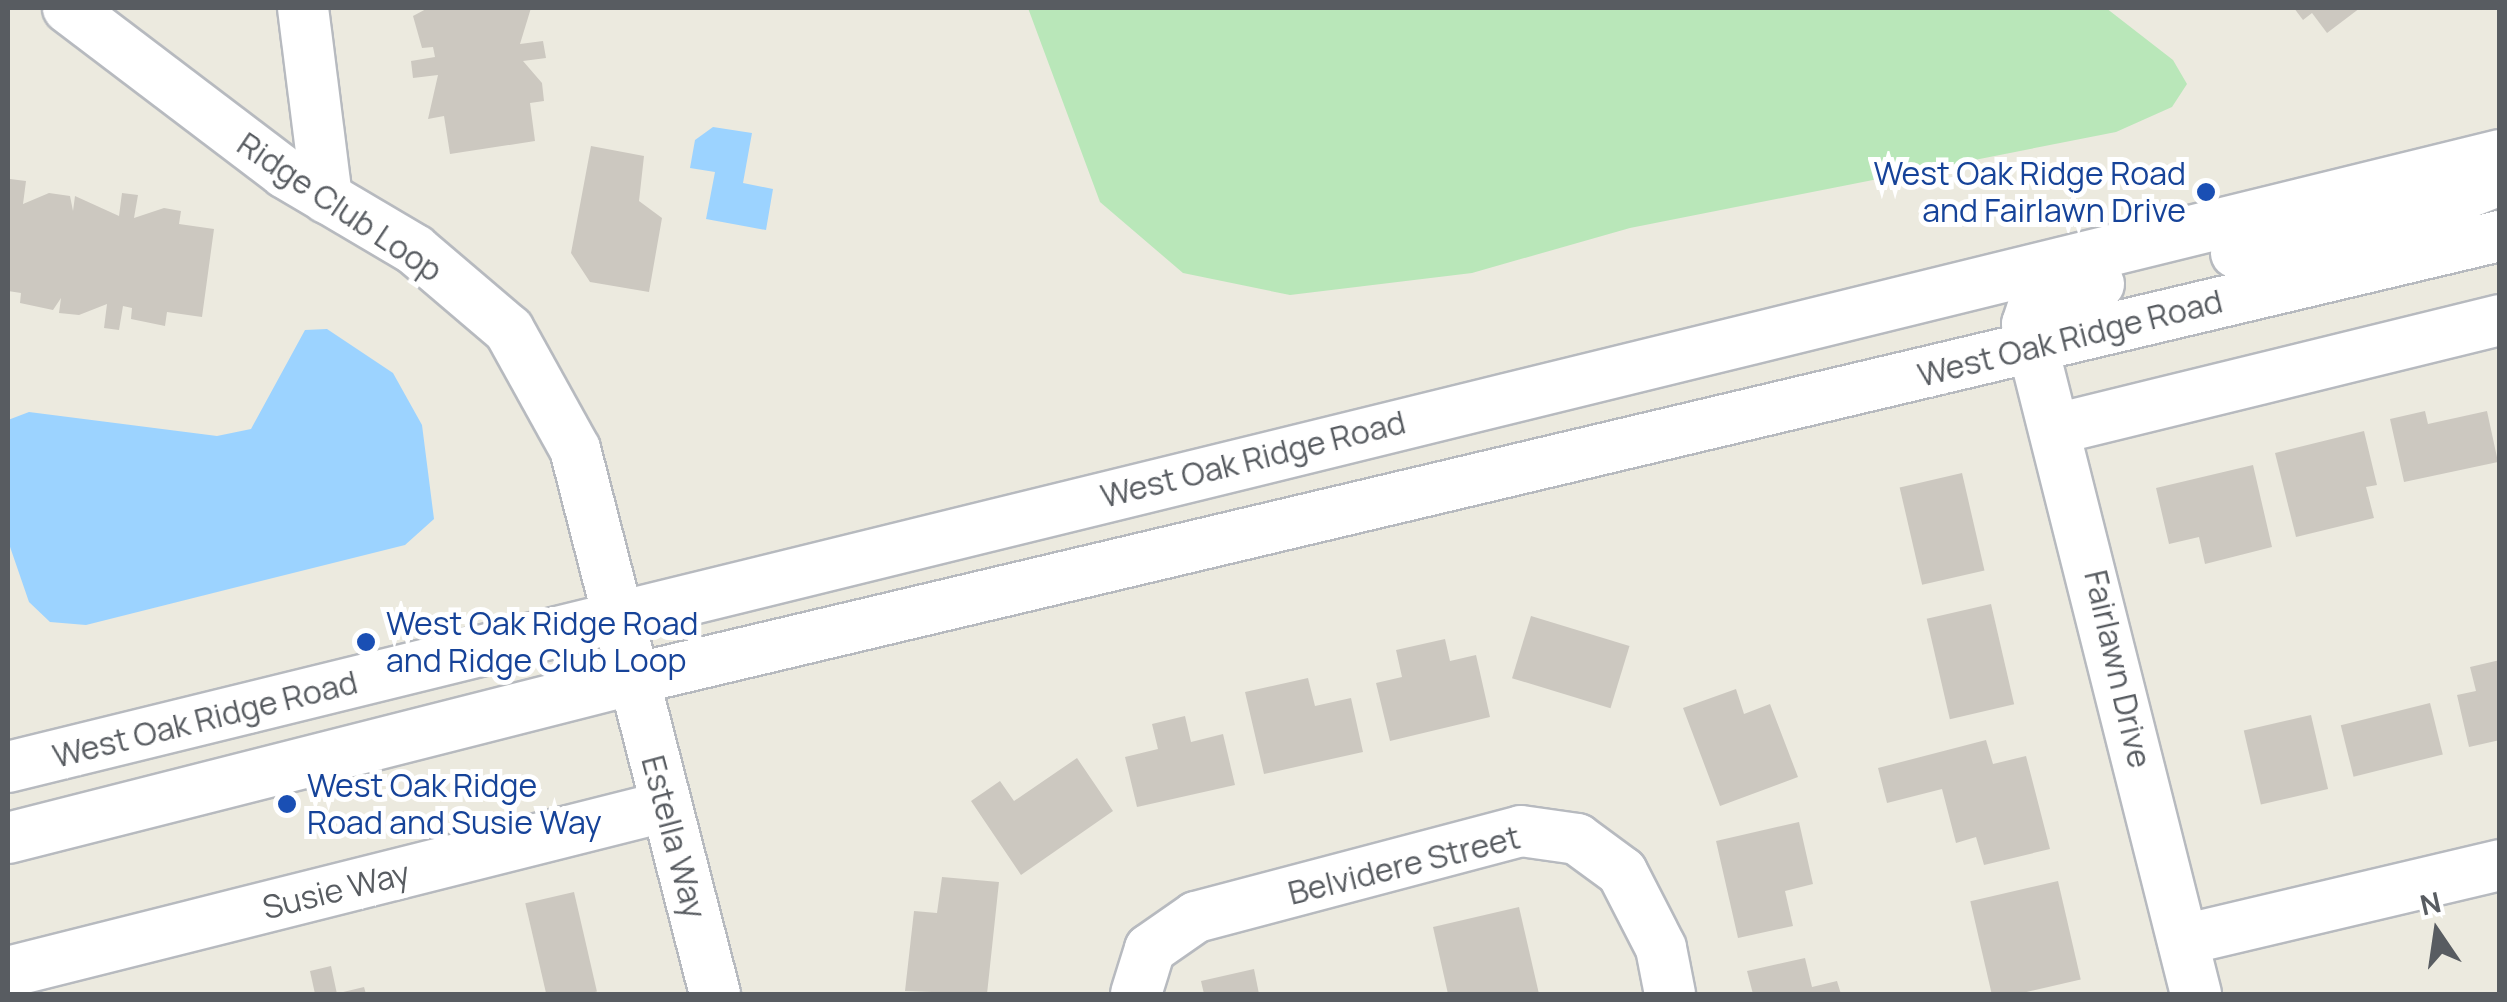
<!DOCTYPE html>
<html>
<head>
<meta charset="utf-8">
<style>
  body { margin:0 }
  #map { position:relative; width:2507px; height:1002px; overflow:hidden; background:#eceadf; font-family:Manrope,sans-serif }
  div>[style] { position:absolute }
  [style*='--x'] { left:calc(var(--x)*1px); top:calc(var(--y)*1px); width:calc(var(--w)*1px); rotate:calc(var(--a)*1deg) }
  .green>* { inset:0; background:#b9e7b9 }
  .water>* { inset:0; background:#9cd3ff }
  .building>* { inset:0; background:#ccc8c0; transform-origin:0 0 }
  .roads { filter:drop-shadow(2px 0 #b7babf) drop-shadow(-2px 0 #b7babf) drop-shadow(0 2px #b7babf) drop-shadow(0 -2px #b7babf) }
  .minor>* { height:50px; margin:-25px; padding:0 25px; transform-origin:25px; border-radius:25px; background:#fff }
  .dots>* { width:28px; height:28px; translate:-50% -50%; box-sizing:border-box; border:5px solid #fff; border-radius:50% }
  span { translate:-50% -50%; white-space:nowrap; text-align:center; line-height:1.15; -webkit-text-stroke:10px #fff; paint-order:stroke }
  .transit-label { font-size:32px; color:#164399 }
  .right { translate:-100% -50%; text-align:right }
  .left { translate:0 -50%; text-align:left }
  .street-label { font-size:32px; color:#585c61 }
  .frame { position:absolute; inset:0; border:10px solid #585c61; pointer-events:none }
  .north { position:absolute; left:2387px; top:882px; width:100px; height:100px; -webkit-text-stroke:8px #fff; paint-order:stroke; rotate:347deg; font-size:28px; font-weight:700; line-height:40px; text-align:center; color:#585c61 }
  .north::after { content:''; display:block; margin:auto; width:35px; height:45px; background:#585c61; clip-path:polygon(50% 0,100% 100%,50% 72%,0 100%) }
</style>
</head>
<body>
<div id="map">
  <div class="green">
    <div style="clip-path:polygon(1028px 8px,2106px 8px,2173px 60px,2187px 84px,2172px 107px,2116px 132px,1630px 228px,1472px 273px,1290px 295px,1183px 273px,1100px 202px)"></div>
  </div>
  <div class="water">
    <div style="clip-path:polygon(713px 127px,752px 133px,743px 183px,773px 189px,766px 230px,706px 219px,715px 172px,690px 168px,695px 140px)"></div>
    <div style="clip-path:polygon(327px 329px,393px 373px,422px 425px,434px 519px,405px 545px,86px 625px,50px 622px,29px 602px,8px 541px,8px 420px,29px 412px,217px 436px,251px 429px,305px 330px)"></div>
  </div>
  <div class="building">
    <div style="clip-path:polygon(428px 8px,531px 8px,520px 44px,543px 41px,546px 58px,523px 61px,542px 83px,544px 101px,530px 103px,535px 141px,450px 154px,444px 116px,428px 119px,438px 75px,413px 78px,411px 61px,435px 57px,433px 47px,422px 48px,413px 16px)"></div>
    <div style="clip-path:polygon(2294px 8px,2360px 8px,2327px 33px,2312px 13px,2303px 20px)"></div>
    <div style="clip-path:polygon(591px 146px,644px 156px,639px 201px,662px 218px,649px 292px,590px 282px,571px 253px)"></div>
    <div style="clip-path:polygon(10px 179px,26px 181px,23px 204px,49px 193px,70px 196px,73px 211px,75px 196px,119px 216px,122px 193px,138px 195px,134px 218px,164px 208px,181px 211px,179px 224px,214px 229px,202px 317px,167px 312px,165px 326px,131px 319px,132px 308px,123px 306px,119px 330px,104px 328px,107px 304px,79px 315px,59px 313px,61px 298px,53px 310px,20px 303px,21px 293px,8px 291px)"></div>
    <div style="clip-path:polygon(2425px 411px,2428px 424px,2487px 411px,2498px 462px,2404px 482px,2390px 419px)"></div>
    <div style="clip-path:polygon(2364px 431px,2377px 485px,2366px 487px,2374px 518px,2296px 537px,2275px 453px)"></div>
    <div style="clip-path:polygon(2253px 465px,2272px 547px,2205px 564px,2199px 537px,2169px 544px,2156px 488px)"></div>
    <div style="left:1962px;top:473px;width:100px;height:64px;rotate:77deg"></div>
    <div style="left:1991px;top:604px;width:103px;height:66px;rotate:77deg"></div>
    <div style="left:1531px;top:616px;width:103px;height:65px;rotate:17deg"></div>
    <div style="clip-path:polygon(1445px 639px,1450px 661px,1476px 655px,1490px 717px,1390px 741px,1376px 683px,1402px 677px,1396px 650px)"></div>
    <div style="clip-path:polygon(2500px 660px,2500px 740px,2469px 747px,2457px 695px,2476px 691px,2470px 667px)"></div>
    <div style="clip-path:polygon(1308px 678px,1315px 706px,1351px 698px,1363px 752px,1264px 774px,1245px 692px)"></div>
    <div style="clip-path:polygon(1736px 689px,1744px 714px,1770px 704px,1798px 777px,1720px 806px,1683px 708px)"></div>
    <div style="left:2430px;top:703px;width:53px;height:92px;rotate:76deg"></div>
    <div style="left:2311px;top:715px;width:76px;height:69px;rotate:77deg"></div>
    <div style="clip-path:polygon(1185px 716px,1191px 742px,1223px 734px,1235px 785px,1137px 807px,1125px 757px,1158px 749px,1152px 724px)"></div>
    <div style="clip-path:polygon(1986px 740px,1993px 764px,2026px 756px,2050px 849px,1984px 865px,1976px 837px,1956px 843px,1942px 789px,1887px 803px,1878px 768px)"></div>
    <div style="clip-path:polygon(1077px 758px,1113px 811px,1021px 875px,971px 801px,1000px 781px,1014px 801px)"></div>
    <div style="clip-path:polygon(1799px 822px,1813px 884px,1785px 891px,1793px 926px,1738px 938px,1716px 841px)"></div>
    <div style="clip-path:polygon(942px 877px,999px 882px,987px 994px,905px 991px,914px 911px,937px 913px)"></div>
    <div style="left:2058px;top:881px;width:101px;height:90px;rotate:77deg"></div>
    <div style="left:574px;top:892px;width:102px;height:50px;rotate:77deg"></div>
    <div style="clip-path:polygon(1519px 907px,1539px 994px,1448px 994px,1433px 927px)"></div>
    <div style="clip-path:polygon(1805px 958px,1812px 987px,1837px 981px,1841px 994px,1753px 994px,1747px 971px)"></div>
    <div style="clip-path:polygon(331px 966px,337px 994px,315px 994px,310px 971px)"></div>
    <div style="clip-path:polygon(1254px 969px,1259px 994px,1204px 994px,1201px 981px)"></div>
    <div style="clip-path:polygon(364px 987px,366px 994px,339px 994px,339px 993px)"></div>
  </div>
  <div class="roads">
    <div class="minor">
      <div style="--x:68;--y:8;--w:273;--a:37.2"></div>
      <div style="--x:285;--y:173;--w:151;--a:30.6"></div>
      <div style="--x:415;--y:250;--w:123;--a:40.4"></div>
      <div style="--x:509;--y:330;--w:136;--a:61"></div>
      <div style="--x:575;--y:449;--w:563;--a:75.59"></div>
      <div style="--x:303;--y:8;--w:192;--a:82.8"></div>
      <div style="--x:2236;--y:253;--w:188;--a:-12.6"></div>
      <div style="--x:2419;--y:212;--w:87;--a:-21.6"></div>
      <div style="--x:2099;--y:284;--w:66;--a:166"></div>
      <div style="--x:2035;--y:300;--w:25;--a:108"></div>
      <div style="--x:2027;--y:324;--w:691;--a:75.84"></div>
      <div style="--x:2060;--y:428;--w:453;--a:-13.8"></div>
      <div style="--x:8;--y:767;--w:2566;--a:-13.8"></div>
      <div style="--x:8;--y:838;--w:646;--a:-14.25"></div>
      <div style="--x:634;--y:679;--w:1918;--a:-13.36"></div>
      <div style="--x:2183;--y:940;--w:326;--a:-13.3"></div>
      <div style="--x:8;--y:972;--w:676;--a:-14.12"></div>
      <div style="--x:1136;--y:994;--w:47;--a:-72.7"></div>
      <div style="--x:1150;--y:949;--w:56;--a:-34.8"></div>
      <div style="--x:1196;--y:917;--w:336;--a:-14.8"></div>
      <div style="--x:1521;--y:831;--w:57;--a:8.1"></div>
      <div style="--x:1577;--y:839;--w:56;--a:36.3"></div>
      <div style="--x:1622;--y:872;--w:85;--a:62.8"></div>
      <div style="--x:1661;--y:948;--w:47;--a:78.9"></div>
    </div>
  </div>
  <div class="dots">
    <div style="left:2206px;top:192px;background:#1a4fb4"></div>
    <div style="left:366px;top:642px;background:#1a4fb4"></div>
    <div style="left:287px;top:804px;background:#1a4fb4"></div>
  </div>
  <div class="transit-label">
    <span class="right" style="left:2186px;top:192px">West Oak Ridge Road<br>and Fairlawn Drive</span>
    <span class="left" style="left:386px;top:642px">West Oak Ridge Road<br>and Ridge Club Loop</span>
    <span class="left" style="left:307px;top:804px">West Oak Ridge<br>Road and Susie Way</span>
  </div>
  <div class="street-label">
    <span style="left:340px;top:207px;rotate:34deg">Ridge Club Loop</span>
    <span style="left:2070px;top:338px;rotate:-14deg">West Oak Ridge Road</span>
    <span style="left:1253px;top:459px;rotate:-14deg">West Oak Ridge Road</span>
    <span style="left:2118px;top:669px;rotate:77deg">Fairlawn Drive</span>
    <span style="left:205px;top:719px;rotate:-14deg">West Oak Ridge Road</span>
    <span style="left:674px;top:837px;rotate:75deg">Estella Way</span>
    <span style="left:1404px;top:865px;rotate:-14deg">Belvidere Street</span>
    <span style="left:336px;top:890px;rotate:-14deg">Susie Way</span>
  </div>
  <div class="frame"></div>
  <div class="north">N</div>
</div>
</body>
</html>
